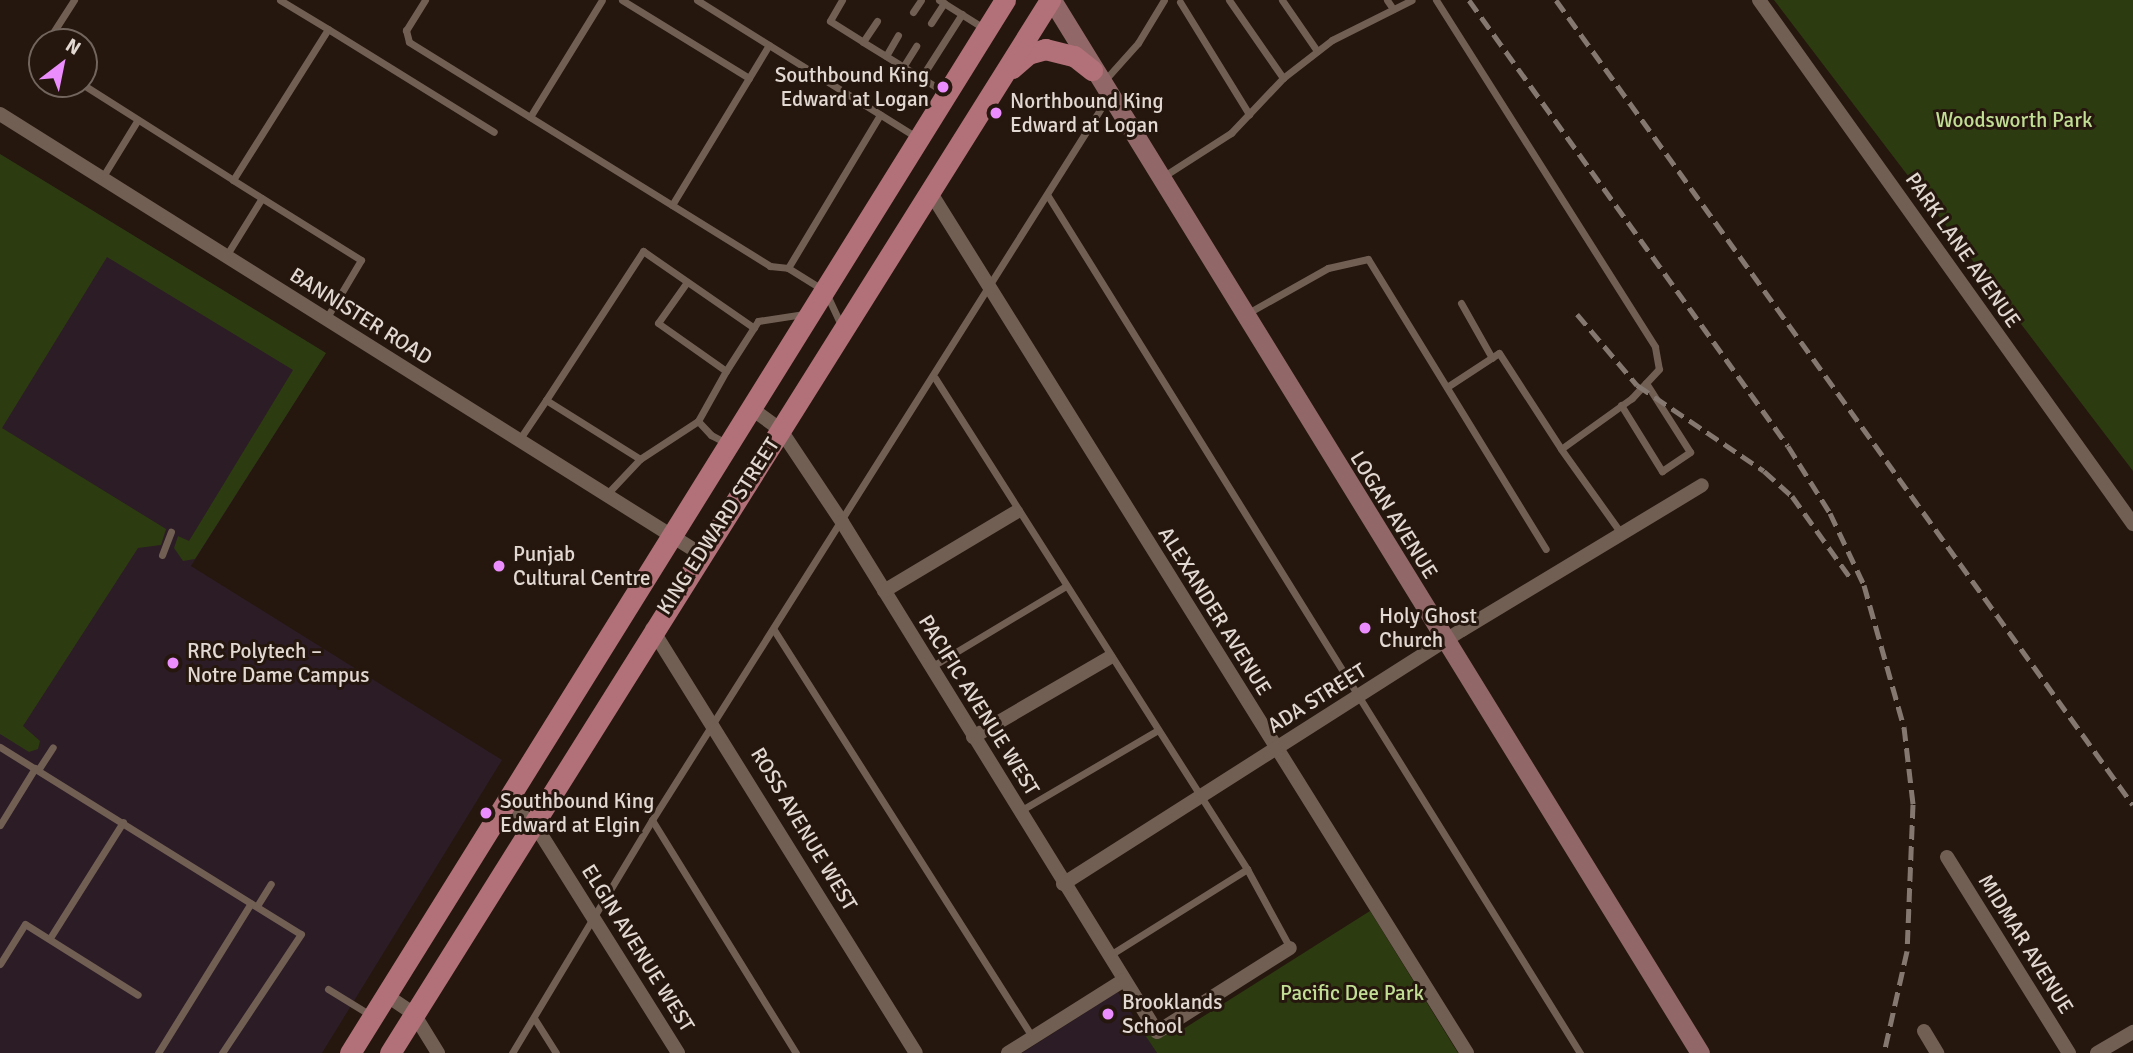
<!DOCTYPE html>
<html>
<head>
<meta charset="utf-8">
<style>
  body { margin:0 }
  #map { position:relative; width:2133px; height:1053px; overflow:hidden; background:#25170e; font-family:Signika,sans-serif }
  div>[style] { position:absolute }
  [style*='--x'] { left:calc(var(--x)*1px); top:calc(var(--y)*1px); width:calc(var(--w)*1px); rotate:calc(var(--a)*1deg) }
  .education>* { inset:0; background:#2c1c26 }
  .green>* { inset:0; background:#2d3b11 }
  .lane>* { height:7px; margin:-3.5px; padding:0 3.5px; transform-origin:3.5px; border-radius:3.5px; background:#715f54 }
  .street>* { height:14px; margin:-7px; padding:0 7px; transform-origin:7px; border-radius:7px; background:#715f54 }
  .secondary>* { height:19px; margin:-9.5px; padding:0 9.5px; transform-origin:9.5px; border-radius:9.5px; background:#916767 }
  .primary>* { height:21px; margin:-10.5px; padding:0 10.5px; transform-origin:10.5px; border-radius:10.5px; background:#b27079 }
  .rail>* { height:5px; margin-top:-2.5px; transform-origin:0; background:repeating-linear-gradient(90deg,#847871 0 14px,transparent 0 21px) }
  .dots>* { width:19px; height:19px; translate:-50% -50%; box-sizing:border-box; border:4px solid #25170e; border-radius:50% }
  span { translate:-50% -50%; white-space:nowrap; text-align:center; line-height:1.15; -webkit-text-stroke:6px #25170e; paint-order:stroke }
  .poi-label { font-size:21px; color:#e3d9d3 }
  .right { translate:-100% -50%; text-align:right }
  .left { translate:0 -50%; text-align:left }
  .park-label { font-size:21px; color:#c1de94 }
  .street-label { font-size:21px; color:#e3d9d3 }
  .north { position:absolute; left:28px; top:28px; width:70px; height:70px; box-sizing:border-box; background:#25170e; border:2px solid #71655d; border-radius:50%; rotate:32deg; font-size:19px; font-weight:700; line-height:28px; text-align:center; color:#e3d9d3 }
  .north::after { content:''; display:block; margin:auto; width:24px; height:32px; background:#eb8dfc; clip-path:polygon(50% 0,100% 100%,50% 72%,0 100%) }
</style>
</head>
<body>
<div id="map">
  <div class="education">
    <div style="clip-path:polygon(0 154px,326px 353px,191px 566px,502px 760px,322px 1053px,0 1053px)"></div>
    <div style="clip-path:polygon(1118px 992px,1157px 1053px,1022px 1053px)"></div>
  </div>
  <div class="green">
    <div style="clip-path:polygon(1774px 0,2133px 0,2133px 471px,1899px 164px)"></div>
    <div style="clip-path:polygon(0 154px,326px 353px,195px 559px,183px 561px,174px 548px,178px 536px,189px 541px,293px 370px,107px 257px,2px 428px,166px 529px,161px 545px,138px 548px,23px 726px,40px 741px,38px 749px,29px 752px,0 734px)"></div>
    <div style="clip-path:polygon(1370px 911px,1458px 1053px,1157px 1053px,1145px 1035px,1177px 1033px)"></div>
  </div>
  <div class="lane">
    <div style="--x:425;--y:0;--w:36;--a:122"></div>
    <div style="--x:406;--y:30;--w:12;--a:76"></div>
    <div style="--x:409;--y:42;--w:425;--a:31.8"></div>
    <div style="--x:770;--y:266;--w:18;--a:6"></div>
    <div style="--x:622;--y:0;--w:149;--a:31.6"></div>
    <div style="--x:697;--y:0;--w:258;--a:32"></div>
    <div style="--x:842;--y:0;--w:24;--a:120"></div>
    <div style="--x:830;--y:21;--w:39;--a:32"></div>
    <div style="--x:939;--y:0;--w:54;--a:32.2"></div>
    <div style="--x:1229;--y:0;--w:95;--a:55.3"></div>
    <div style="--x:1282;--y:0;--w:62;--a:55.5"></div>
    <div style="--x:1387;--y:0;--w:11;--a:56"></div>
    <div style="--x:1436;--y:0;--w:410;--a:57.7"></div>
    <div style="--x:1655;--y:347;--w:22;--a:80"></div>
    <div style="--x:1659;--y:369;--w:40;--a:133"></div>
    <div style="--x:1632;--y:398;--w:87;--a:144.3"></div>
    <div style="--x:1561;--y:449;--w:103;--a:54.5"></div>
    <div style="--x:1180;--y:2;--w:132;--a:58.4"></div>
    <div style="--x:913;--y:12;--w:14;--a:-56"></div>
    <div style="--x:877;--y:21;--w:25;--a:124"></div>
    <div style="--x:863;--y:42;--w:97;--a:31.6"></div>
    <div style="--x:931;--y:23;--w:24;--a:-57"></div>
    <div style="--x:328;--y:29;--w:195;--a:31.8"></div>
    <div style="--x:47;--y:42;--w:50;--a:-57.3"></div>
    <div style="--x:42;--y:50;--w:7;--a:90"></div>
    <div style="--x:886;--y:56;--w:24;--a:-60"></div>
    <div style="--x:903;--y:67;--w:25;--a:-58"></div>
    <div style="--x:921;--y:78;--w:76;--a:-57.4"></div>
    <div style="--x:1104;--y:81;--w:51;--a:-48.2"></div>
    <div style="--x:1138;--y:43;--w:50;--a:-58.8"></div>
    <div style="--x:82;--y:84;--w:179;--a:32.4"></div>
    <div style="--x:233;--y:180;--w:178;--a:-57.8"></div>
    <div style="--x:328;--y:29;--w:56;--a:-148.9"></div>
    <div style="--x:530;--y:117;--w:137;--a:-58.4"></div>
    <div style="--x:1164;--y:176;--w:80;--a:-32.7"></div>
    <div style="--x:1231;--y:133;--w:76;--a:-46.6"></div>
    <div style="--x:1283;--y:78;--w:62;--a:-37.8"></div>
    <div style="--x:1332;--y:40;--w:89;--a:-26.6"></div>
    <div style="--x:102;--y:178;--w:67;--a:-58.4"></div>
    <div style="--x:233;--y:180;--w:151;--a:32"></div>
    <div style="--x:361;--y:260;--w:69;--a:120.7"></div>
    <div style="--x:1048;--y:196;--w:1009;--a:58.17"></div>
    <div style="--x:672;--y:205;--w:187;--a:-58.8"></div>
    <div style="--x:226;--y:256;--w:68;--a:-58.2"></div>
    <div style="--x:687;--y:282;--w:50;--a:125.3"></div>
    <div style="--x:658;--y:323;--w:83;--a:35.2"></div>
    <div style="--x:1461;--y:303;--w:63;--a:60.6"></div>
    <div style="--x:1248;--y:313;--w:92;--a:-29.4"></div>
    <div style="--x:1328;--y:268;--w:41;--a:-12.7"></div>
    <div style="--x:1368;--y:259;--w:340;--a:58.5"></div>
    <div style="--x:841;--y:325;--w:38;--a:-115"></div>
    <div style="--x:825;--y:291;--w:44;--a:-148.1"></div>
    <div style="--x:788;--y:268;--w:179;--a:-59"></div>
    <div style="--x:935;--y:378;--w:582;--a:57.57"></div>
    <div style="--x:1247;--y:869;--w:90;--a:61.4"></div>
    <div style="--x:1447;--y:387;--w:62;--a:-33.2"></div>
    <div style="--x:1499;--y:353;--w:114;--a:57.1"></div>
    <div style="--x:1621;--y:405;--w:78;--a:58.2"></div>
    <div style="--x:1662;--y:471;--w:34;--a:-34"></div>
    <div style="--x:1690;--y:452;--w:82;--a:-122.5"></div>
    <div style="--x:519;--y:440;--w:48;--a:-56"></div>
    <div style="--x:728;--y:444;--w:19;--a:-152"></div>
    <div style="--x:711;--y:435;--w:19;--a:-133"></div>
    <div style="--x:698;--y:421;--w:57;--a:-60.8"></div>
    <div style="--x:726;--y:371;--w:59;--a:-57.4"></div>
    <div style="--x:758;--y:321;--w:47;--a:-8.7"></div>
    <div style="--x:640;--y:459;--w:111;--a:-147.9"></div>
    <div style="--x:546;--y:400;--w:178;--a:-56.9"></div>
    <div style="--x:643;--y:251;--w:135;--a:34.7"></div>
    <div style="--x:607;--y:494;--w:48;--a:-46.7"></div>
    <div style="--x:640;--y:459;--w:69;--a:-33.2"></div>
    <div style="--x:162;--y:555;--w:25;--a:-69"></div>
    <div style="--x:774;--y:630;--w:482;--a:57.6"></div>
    <div style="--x:931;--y:667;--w:155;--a:-31"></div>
    <div style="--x:0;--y:747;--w:354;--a:31.9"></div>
    <div style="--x:301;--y:934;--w:143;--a:123.6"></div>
    <div style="--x:38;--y:770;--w:27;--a:-57"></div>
    <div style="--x:1020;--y:811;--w:160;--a:-30.4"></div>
    <div style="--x:652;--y:820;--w:274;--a:58.3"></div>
    <div style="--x:0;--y:825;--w:67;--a:-58.4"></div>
    <div style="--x:257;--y:906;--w:26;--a:-58"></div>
    <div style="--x:50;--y:938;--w:137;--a:-57.8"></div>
    <div style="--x:1110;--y:955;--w:162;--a:-32.1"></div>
    <div style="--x:0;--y:964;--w:47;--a:-58"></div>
    <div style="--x:25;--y:924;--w:133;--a:32.1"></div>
    <div style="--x:328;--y:989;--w:52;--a:31.5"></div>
    <div style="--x:534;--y:1018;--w:41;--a:57.8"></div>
    <div style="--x:158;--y:1053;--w:176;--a:-58.2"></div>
    <div style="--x:512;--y:1053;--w:272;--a:-59"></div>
    <div style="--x:652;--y:820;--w:855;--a:-57.76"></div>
  </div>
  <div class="street">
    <div style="--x:1759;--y:0;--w:644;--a:54.48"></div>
    <div style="--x:0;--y:114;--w:825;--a:32.13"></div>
    <div style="--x:929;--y:190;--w:1017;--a:58.06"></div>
    <div style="--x:752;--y:409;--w:34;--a:36"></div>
    <div style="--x:780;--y:429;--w:112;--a:56.3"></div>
    <div style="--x:842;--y:522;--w:599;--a:58.3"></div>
    <div style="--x:1157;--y:1032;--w:157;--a:-32.3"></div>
    <div style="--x:884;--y:591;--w:154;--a:-30.9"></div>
    <div style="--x:652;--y:629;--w:499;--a:58.1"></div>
    <div style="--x:973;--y:737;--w:157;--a:-30.2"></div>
    <div style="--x:505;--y:804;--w:34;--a:34"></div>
    <div style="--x:533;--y:823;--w:16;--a:55"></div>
    <div style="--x:542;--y:836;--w:256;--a:57.9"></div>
    <div style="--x:1947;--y:857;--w:231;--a:58.1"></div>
    <div style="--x:1063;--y:884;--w:473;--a:-32.5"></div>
    <div style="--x:1462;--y:630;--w:280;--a:-31.1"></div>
    <div style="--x:386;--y:995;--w:34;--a:34"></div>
    <div style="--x:414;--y:1014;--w:46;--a:58.4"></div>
    <div style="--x:1924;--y:1031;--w:26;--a:59"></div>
    <div style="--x:1008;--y:1053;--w:137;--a:-32.2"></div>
    <div style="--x:2097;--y:1053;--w:42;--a:-30.3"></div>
  </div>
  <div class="secondary">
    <div style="--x:1052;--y:0;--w:1236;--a:58.39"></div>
  </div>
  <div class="primary">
    <div style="--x:1012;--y:68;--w:21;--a:-41"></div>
    <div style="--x:1028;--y:54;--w:18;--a:-16"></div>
    <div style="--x:1045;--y:49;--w:30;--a:14"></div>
    <div style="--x:1074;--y:56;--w:23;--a:38"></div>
    <div style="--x:350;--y:1053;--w:1240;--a:-58.12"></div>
    <div style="--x:390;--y:1053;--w:1243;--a:-57.92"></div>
  </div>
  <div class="rail">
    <div style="--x:1469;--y:0;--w:548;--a:54.43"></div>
    <div style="--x:1788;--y:446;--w:79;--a:57.9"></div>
    <div style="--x:1830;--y:513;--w:80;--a:64.7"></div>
    <div style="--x:1864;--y:585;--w:148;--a:74.3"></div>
    <div style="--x:1904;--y:727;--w:78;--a:83.3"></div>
    <div style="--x:1913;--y:804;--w:147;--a:92.3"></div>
    <div style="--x:1907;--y:951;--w:105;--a:102.7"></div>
    <div style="--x:1556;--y:0;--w:990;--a:54.37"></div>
    <div style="--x:1577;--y:314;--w:93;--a:49.8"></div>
    <div style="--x:1637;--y:385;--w:153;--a:34.1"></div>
    <div style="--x:1764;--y:471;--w:38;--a:42"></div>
    <div style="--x:1792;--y:496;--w:103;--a:54.5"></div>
  </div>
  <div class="dots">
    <div style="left:943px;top:87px;background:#eb8dfc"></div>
    <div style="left:996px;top:113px;background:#eb8dfc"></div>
    <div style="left:499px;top:566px;background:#eb8dfc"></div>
    <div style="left:1365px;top:628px;background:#eb8dfc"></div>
    <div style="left:173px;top:663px;background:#eb8dfc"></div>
    <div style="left:486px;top:813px;background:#eb8dfc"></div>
    <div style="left:1108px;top:1014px;background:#eb8dfc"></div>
  </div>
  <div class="poi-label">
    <span class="right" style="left:929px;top:87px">Southbound King<br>Edward at Logan</span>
    <span class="left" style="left:1010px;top:113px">Northbound King<br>Edward at Logan</span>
    <span class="left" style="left:513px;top:566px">Punjab<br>Cultural Centre</span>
    <span class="left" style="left:1379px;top:628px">Holy Ghost<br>Church</span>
    <span class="left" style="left:187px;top:663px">RRC Polytech –<br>Notre Dame Campus</span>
    <span class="left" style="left:500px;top:813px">Southbound King<br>Edward at Elgin</span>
    <span class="left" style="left:1122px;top:1014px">Brooklands<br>School</span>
  </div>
  <div class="park-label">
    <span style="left:2014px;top:120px">Woodsworth Park</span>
    <span style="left:1352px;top:993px">Pacific Dee Park</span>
  </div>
  <div class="street-label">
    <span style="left:1963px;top:250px;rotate:55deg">PARK LANE AVENUE</span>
    <span style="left:361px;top:316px;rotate:32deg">BANNISTER ROAD</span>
    <span style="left:1394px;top:515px;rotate:58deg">LOGAN AVENUE</span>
    <span style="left:718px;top:526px;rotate:-57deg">KING EDWARD STREET</span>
    <span style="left:1215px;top:611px;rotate:58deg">ALEXANDER AVENUE</span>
    <span style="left:1317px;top:698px;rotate:-32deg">ADA STREET</span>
    <span style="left:979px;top:705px;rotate:58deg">PACIFIC AVENUE WEST</span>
    <span style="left:804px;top:829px;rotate:59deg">ROSS AVENUE WEST</span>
    <span style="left:2026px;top:944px;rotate:58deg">MIDMAR AVENUE</span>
    <span style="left:638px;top:948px;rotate:58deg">ELGIN AVENUE WEST</span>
  </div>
  <div class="north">N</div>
</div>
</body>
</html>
